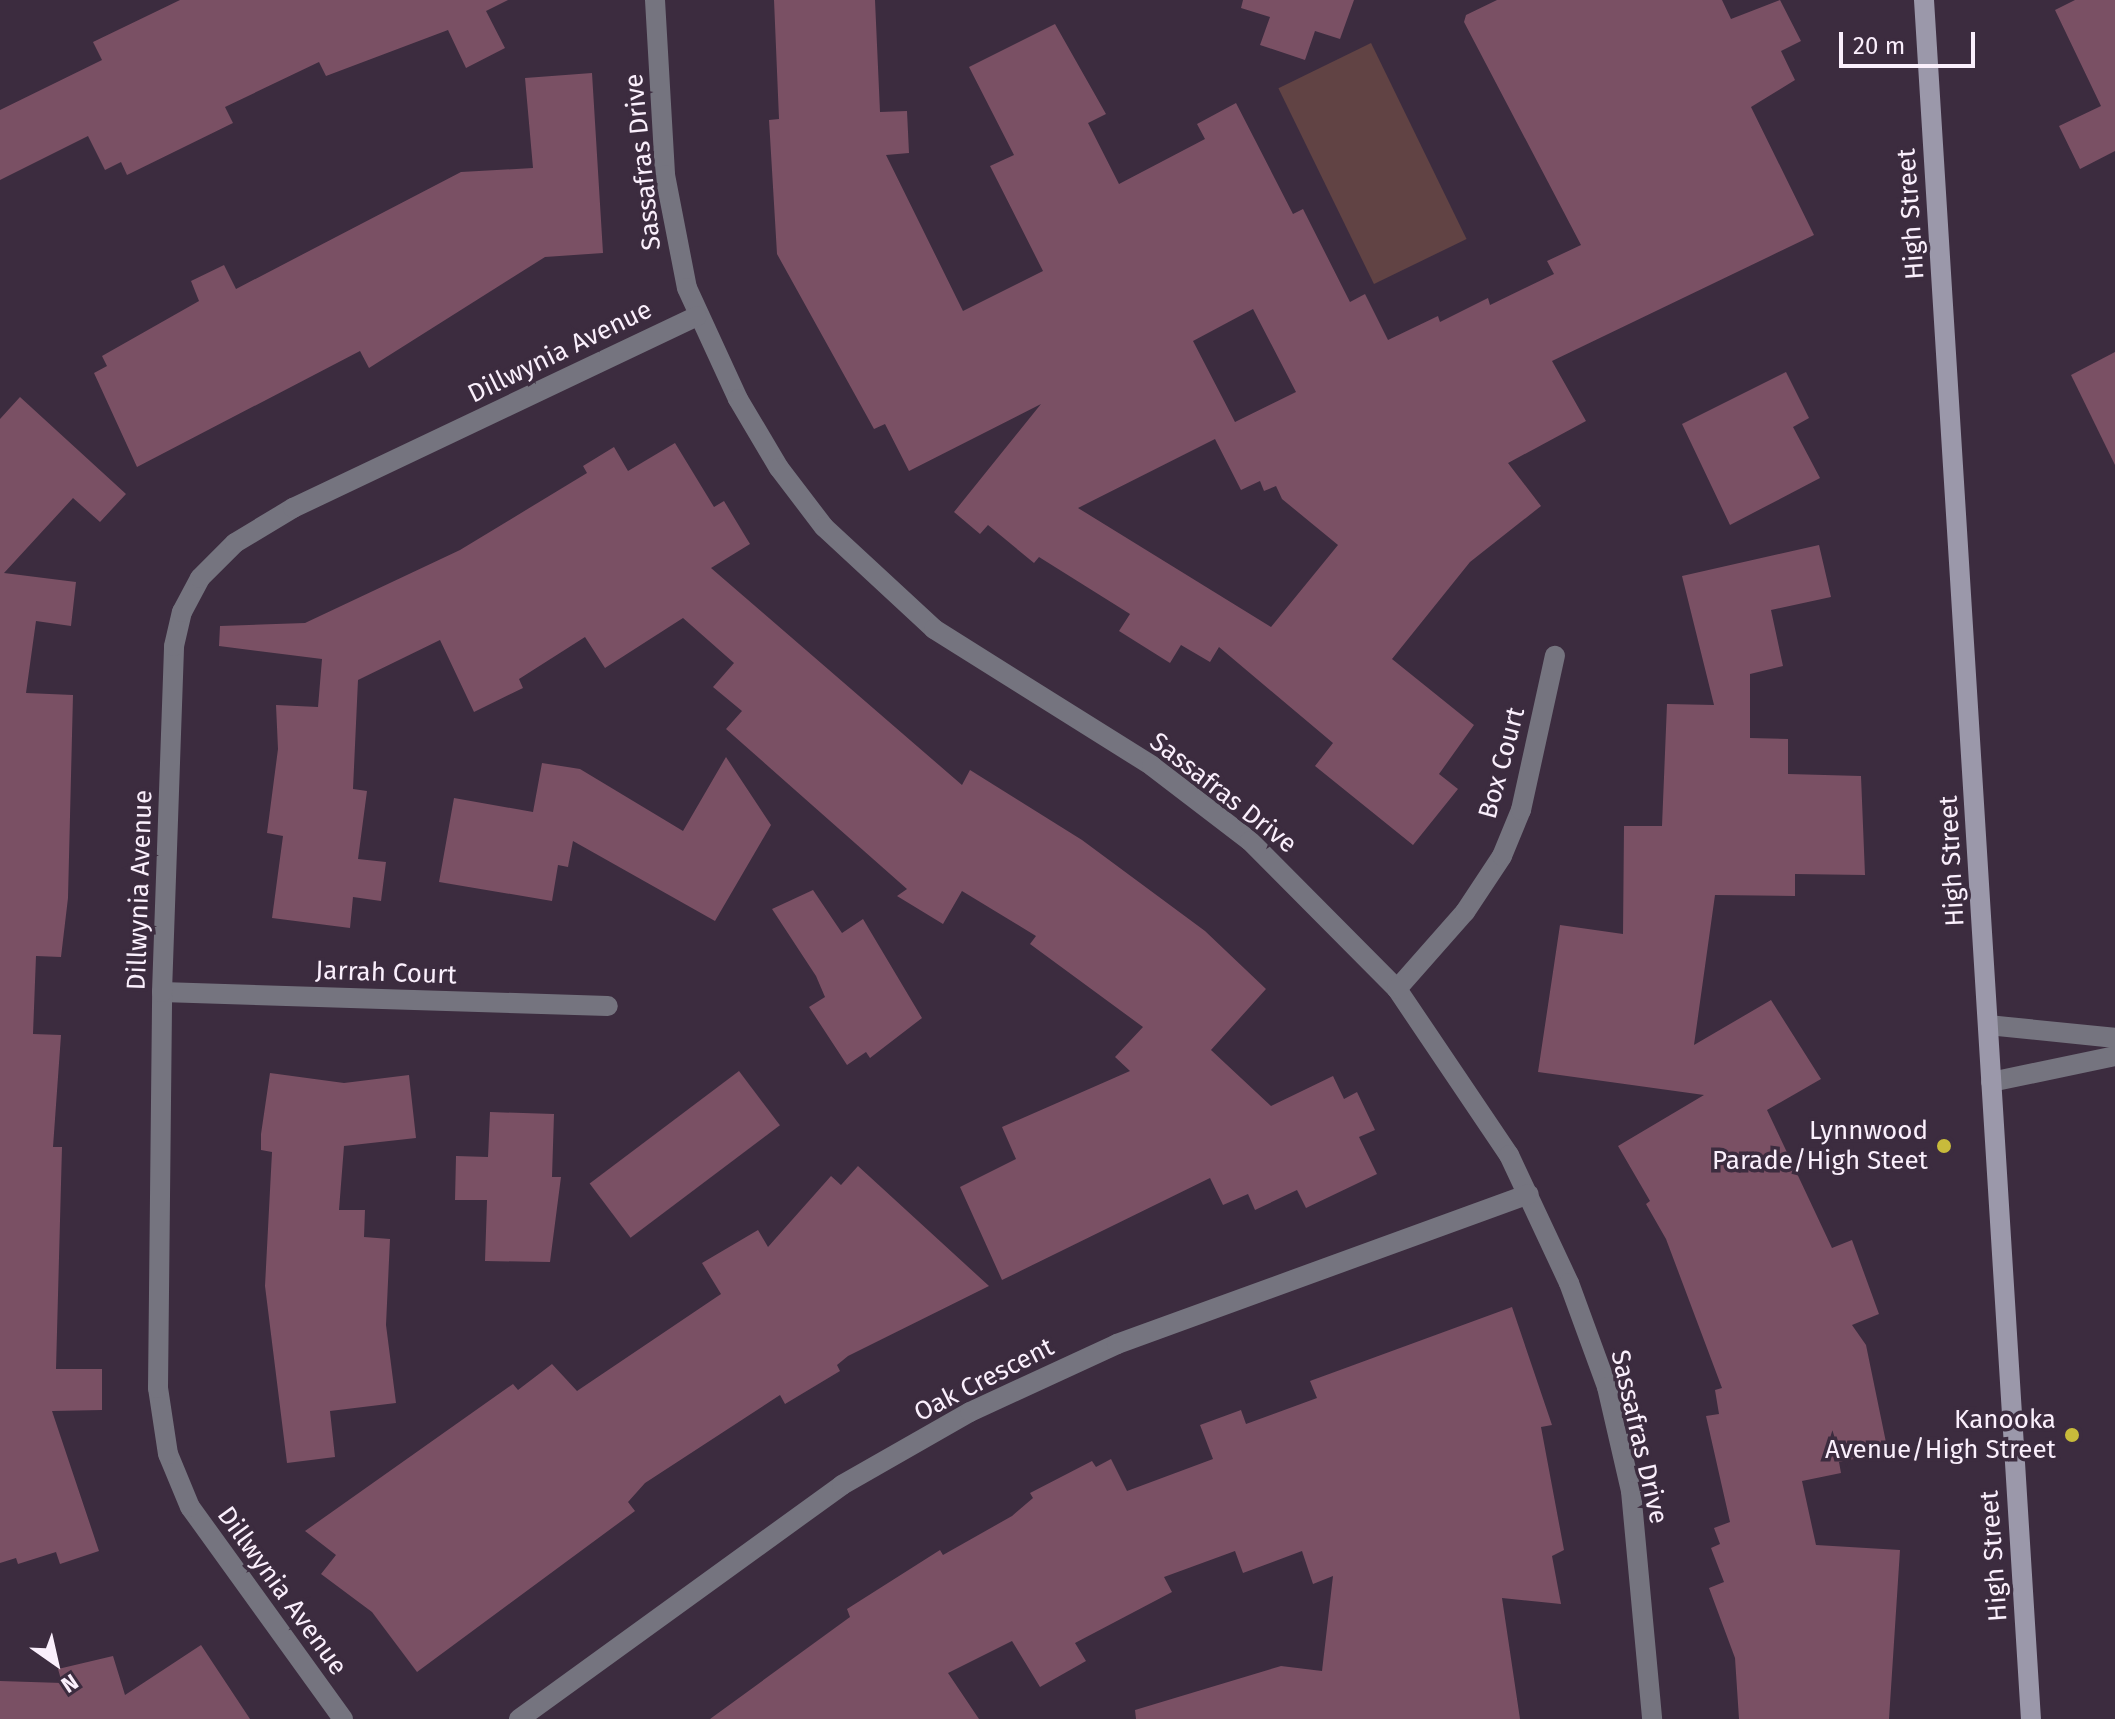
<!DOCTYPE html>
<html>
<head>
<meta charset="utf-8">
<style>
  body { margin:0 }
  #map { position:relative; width:2115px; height:1719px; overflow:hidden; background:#3c2c3f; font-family:"Fira Sans",sans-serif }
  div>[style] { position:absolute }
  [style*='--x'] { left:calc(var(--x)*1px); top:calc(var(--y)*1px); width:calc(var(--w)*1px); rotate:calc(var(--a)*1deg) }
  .green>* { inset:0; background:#614344; transform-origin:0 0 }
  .building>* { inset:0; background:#7a5064; transform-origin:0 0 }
  .street>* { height:20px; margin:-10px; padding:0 10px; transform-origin:10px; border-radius:10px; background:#75747f }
  .secondary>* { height:20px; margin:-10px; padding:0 10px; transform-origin:10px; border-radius:10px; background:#9b98aa }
  .dots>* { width:22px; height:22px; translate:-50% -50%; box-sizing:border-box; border:4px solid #3c2c3f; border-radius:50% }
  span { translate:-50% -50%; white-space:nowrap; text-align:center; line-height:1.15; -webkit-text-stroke:7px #3c2c3f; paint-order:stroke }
  .street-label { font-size:26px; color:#faeffc }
  .poi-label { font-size:26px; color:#faeffc }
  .right { translate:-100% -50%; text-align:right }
  .north { position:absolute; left:16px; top:1623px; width:80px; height:80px; -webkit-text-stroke:6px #3c2c3f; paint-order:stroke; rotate:146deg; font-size:22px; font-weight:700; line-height:32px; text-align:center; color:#faeffc }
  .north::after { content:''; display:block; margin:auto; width:28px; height:36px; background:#faeffc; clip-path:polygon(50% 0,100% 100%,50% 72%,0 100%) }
  .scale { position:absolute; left:1839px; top:32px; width:136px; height:36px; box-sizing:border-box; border:4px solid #faeffc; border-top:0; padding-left:10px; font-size:24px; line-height:28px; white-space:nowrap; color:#faeffc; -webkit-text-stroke:6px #3c2c3f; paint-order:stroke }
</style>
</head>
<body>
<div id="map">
  <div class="green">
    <div style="left:1371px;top:43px;width:218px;height:103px;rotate:64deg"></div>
  </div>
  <div class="building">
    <div style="clip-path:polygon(180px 0,508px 0,486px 11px,505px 48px,466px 68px,448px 30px,326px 76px,319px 62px,225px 107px,233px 123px,127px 175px,121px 162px,105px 170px,88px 136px,0 180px,0 110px,102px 60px,93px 42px)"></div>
    <div style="clip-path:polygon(evenodd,774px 0,875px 0,880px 112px,907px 111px,909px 153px,886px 155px,963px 311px,1043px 271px,990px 166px,1014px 155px,969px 67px,1055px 24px,1106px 114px,1088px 123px,1119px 184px,1205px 139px,1197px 124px,1236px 103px,1293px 214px,1303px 209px,1350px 302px,1365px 294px,1388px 340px,1438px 316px,1440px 322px,1488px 298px,1490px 305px,1554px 274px,1547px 261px,1581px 245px,1464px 22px,1466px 15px,1497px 0,1722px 0,1731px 19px,1780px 0,1801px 41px,1781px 51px,1795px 80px,1751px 107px,1814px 235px,1552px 361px,1586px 421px,1508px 463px,1541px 506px,1470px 562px,1392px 659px,1474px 725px,1439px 774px,1458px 789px,1413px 845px,1315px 766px,1333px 743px,1219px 647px,1210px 662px,1181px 645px,1170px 663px,1119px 631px,1130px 614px,1039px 557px,1034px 563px,988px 525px,980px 534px,954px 512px,1041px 404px,909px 471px,885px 424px,874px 429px,777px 254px,769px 120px,779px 119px,774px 0,1253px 309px,1296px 392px,1235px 422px,1193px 341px,1253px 309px,774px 0,1215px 439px,1241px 490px,1260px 481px,1264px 491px,1276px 486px,1282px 499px,1338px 545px,1271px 627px,1078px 508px,1215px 439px)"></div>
    <div style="clip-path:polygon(1243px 0,1354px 0,1340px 39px,1315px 31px,1305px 60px,1260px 45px,1270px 17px,1241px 8px)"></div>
    <div style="clip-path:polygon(2075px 0,2115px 0,2115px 151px,2080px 169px,2059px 126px,2101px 106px,2055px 10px)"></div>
    <div style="clip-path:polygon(592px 73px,603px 253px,545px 257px,369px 368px,360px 351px,137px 467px,94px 373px,107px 366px,102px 356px,199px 301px,191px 281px,224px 265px,236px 289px,461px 172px,533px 168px,525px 78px)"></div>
    <div style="clip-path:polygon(2115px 352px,2115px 465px,2071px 375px)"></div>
    <div style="clip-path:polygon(1786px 372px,1809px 418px,1793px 427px,1820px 478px,1730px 525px,1682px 424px)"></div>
    <div style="clip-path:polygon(20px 397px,126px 494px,100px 522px,73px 498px,4px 573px,76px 582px,71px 626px,36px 621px,26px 693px,73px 695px,68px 898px,61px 957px,36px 956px,33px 1034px,61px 1035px,53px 1147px,62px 1147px,56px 1369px,102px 1369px,102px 1410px,52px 1411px,99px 1551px,60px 1564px,56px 1552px,18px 1564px,16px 1558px,0 1563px,0 419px)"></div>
    <div style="clip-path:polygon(675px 443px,714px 507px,724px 501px,750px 544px,711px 568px,962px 785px,970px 770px,1082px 840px,1205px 931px,1266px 989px,1211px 1050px,1271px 1106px,1333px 1076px,1344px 1099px,1357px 1092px,1375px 1130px,1359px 1137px,1377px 1174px,1306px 1208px,1297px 1190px,1255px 1210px,1248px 1194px,1223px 1205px,1210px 1178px,1002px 1280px,960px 1187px,1016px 1159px,1002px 1127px,1130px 1071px,1115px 1057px,1143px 1027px,1030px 944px,1036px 936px,962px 891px,943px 924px,897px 896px,907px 889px,726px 729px,742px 711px,713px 687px,734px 663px,683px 618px,605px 668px,585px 637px,519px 679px,523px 688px,474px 712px,440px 640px,358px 680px,353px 789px,367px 791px,358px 859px,386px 862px,381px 901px,353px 897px,350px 928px,272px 918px,283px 836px,267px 833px,278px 749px,276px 705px,318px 707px,322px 659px,219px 646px,220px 626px,305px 623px,460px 550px,587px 473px,583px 466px,614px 447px,628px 471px)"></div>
    <div style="clip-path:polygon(1819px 545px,1831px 597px,1771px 610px,1783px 666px,1750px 674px,1750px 738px,1788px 739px,1788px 774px,1861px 776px,1865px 875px,1795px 874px,1795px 896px,1715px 895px,1694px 1045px,1771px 1000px,1821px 1079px,1767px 1110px,1832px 1248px,1852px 1240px,1879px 1314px,1852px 1325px,1866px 1345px,1888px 1452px,1839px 1462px,1841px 1473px,1802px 1481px,1816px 1545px,1900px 1550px,1889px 1719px,1739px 1719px,1735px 1658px,1709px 1588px,1724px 1582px,1711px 1548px,1720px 1544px,1714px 1528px,1730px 1522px,1706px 1416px,1719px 1414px,1715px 1390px,1722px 1388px,1666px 1239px,1646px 1204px,1650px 1201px,1618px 1146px,1704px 1095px,1538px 1072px,1560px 925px,1623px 934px,1624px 826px,1662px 826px,1667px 704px,1714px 705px,1682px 576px)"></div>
    <div style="clip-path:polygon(726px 757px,771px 825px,715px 921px,573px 841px,568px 867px,558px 865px,552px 901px,439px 882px,454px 798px,533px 812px,542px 763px,580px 769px,683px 831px)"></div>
    <div style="clip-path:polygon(813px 890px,842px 933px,863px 919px,922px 1018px,870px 1058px,866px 1052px,847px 1065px,809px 1007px,825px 997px,816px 976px,772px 909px)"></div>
    <div style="left:739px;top:1071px;width:68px;height:187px;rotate:53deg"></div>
    <div style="clip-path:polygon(270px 1073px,344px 1083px,409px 1075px,416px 1138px,344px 1146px,339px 1210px,365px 1210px,364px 1237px,390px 1239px,386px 1325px,396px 1403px,330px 1411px,335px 1457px,287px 1463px,265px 1286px,272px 1152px,261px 1150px,261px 1134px)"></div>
    <div style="clip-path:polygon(490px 1112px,554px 1114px,552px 1177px,561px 1177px,550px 1262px,485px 1261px,487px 1200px,455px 1200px,456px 1156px,488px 1157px)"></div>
    <div style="clip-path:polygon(858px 1166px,989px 1286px,848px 1356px,837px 1365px,840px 1371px,785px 1404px,780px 1395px,645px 1483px,628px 1502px,635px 1511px,417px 1672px,372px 1612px,321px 1574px,336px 1555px,305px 1531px,513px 1384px,518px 1390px,552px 1364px,577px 1391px,721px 1294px,702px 1263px,758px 1230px,768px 1247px,831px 1176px,841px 1185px)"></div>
    <div style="clip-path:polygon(1512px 1307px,1552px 1425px,1541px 1427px,1564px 1550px,1552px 1556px,1561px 1604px,1502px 1598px,1520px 1719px,1136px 1719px,1135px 1710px,1281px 1666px,1322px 1671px,1333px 1576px,1313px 1584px,1302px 1551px,1243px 1573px,1235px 1551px,1164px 1577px,1172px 1592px,1075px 1643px,1086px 1661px,1040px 1687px,1012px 1641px,948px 1673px,979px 1719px,710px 1719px,850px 1617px,847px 1609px,940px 1550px,943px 1555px,1012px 1516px,1033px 1498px,1030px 1493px,1092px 1461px,1096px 1467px,1111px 1459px,1127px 1491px,1213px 1459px,1200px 1425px,1241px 1410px,1246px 1424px,1317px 1398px,1310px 1381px)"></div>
    <div style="clip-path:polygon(201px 1645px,250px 1719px,0 1719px,0 1681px,62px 1683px,58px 1669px,113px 1656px,125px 1695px)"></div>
  </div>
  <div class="street">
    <div style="--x:655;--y:0;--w:175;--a:86.7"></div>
    <div style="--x:665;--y:175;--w:115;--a:79"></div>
    <div style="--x:687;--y:288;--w:122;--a:65.3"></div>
    <div style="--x:738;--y:399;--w:80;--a:59.3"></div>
    <div style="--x:779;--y:468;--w:74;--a:52.7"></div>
    <div style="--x:824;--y:527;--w:150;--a:42.8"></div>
    <div style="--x:934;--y:629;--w:257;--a:32.1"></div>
    <div style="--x:1152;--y:766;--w:123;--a:37.4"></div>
    <div style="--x:1250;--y:841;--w:209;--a:45.2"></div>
    <div style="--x:1397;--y:989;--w:200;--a:56"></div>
    <div style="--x:1509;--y:1155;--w:141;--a:64.9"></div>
    <div style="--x:1569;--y:1283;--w:111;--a:69.9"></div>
    <div style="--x:1607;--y:1387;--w:107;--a:77"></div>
    <div style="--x:1631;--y:1491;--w:229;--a:84.7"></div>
    <div style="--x:1397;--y:989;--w:103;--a:-48.6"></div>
    <div style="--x:1465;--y:912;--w:67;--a:-56.5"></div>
    <div style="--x:1502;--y:856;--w:50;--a:-67.6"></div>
    <div style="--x:1521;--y:810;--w:158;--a:-77.6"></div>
    <div style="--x:162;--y:992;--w:446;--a:1.8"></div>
    <div style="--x:1988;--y:1025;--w:128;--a:5.8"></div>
    <div style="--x:1991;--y:1082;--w:127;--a:-11.8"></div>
    <div style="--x:343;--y:1719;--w:261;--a:-125.8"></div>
    <div style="--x:190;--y:1507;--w:57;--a:-112.5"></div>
    <div style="--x:168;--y:1454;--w:67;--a:-98.6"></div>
    <div style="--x:158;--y:1388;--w:396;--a:-89.4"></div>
    <div style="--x:162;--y:992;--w:346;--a:-88"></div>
    <div style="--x:174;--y:646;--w:35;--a:-77"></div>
    <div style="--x:182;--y:612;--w:38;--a:-62"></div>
    <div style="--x:200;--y:578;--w:49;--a:-45"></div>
    <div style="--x:235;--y:543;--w:68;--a:-31.1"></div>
    <div style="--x:293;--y:508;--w:447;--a:-25.4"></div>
    <div style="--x:519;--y:1719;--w:399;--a:-35.9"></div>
    <div style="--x:842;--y:1485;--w:147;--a:-29.7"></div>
    <div style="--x:970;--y:1412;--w:162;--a:-24.8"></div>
    <div style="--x:1117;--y:1344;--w:438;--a:-20"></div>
  </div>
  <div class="secondary">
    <div style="--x:1924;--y:0;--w:1722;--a:86.44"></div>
  </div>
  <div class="dots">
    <div style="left:1944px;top:1146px;background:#c8bb3b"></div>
    <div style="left:2072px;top:1435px;background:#c8bb3b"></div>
  </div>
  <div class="street-label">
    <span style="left:643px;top:162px;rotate:-96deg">Sassafras Drive</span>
    <span style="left:1911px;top:214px;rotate:-94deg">High Street</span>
    <span style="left:560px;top:352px;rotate:-26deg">Dillwynia Avenue</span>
    <span style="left:1502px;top:763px;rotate:-75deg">Box Court</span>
    <span style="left:1223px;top:793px;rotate:38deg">Sassafras Drive</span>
    <span style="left:1952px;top:861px;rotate:-93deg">High Street</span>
    <span style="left:140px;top:890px;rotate:-88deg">Dillwynia Avenue</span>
    <span style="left:386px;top:973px;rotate:2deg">Jarrah Court</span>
    <span style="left:984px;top:1380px;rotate:-27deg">Oak Crescent</span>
    <span style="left:1639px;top:1437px;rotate:77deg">Sassafras Drive</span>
    <span style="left:1994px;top:1556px;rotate:-94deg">High Street</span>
    <span style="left:282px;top:1591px;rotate:54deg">Dillwynia Avenue</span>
  </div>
  <div class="poi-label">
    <span class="right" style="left:1928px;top:1146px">Lynnwood<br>Parade/High Steet</span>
    <span class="right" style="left:2056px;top:1435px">Kanooka<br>Avenue/High Street</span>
  </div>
  <div class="north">N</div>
  <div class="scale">20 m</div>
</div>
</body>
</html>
